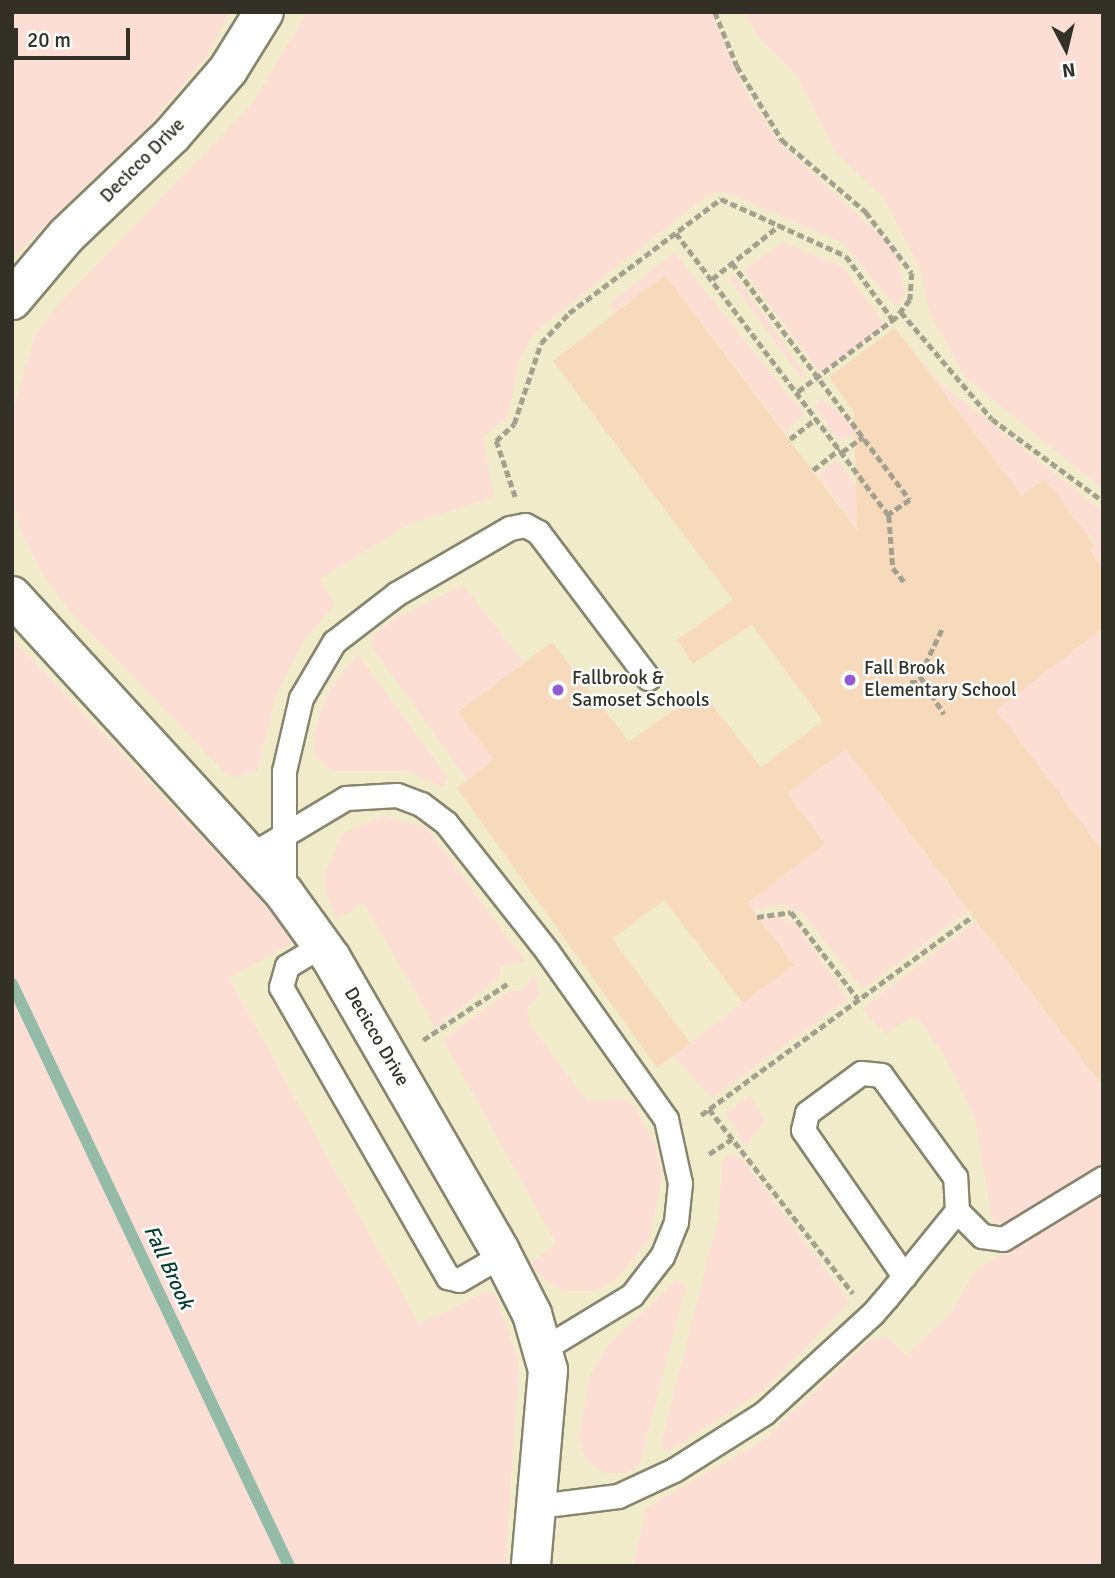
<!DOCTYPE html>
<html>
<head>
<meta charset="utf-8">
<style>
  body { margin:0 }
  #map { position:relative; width:1115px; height:1578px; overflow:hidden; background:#fbf8df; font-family:Signika,sans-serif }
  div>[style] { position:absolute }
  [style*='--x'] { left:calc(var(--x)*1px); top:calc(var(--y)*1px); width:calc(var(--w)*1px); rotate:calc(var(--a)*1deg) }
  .built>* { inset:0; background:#f0ebcb }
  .green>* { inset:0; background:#fdded4; transform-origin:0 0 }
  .stream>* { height:12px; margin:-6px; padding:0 6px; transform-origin:6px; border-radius:6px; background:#93bba7 }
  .building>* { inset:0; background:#f7dabb }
  .path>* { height:4.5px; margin-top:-2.25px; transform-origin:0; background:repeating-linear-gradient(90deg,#a3a08e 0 7px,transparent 0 10.5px) }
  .roads { filter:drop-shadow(2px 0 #88856e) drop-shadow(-2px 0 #88856e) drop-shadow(0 2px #88856e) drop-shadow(0 -2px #88856e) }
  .lane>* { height:23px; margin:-11.5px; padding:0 11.5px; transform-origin:11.5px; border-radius:11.5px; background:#fff }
  .street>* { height:38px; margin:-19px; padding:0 19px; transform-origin:19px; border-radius:19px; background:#fff }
  .dots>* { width:19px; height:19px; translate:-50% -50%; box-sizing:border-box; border:4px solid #fff; border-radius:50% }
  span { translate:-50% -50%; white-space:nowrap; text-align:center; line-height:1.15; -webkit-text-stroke:5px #fff; paint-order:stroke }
  .street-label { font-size:19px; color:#323027 }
  .poi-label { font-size:19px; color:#323027 }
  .left { translate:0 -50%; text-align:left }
  .water-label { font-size:21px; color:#053d29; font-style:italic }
  .frame { position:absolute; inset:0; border:14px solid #323027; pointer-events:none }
  .north { position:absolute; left:1031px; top:14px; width:70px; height:70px; -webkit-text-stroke:5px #fff; paint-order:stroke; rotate:173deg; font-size:19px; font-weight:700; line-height:28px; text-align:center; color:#323027 }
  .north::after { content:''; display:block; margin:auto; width:24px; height:32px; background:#323027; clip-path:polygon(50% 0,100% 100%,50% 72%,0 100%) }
  .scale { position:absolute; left:14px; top:28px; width:116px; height:32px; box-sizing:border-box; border:4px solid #323027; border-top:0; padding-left:9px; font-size:21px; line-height:24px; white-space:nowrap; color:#323027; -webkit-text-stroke:5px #fff; paint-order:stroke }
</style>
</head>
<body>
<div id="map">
  <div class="built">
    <div style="clip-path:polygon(12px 12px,1103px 12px,1103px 1566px,122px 1566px,12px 1367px)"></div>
  </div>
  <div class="green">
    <div style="clip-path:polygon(12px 12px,230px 12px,206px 57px,150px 124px,12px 258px)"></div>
    <div style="clip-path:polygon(307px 12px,711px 12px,747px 95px,779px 143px,896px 249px,905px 292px,896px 307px,843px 243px,723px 191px,709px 194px,536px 331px,519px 359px,508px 416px,483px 437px,494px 498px,411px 523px,320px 579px,334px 605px,303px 642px,276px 694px,258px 770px,237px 777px,227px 775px,69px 610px,41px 572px,19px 528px,12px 492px,12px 414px,34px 337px,52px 311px,252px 104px)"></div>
    <div style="clip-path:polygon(744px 12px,1103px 12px,1103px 489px,965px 377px,930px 314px,920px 268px,885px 199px,835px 152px,796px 75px,759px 38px)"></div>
    <div style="clip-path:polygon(782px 242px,843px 267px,886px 326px,821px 374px,744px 270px)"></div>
    <div style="clip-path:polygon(674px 252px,804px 414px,786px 433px,665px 275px,615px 313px,609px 304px)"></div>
    <div style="left:734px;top:275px;width:125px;height:6px;rotate:54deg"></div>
    <div style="clip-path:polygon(895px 328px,939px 382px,1103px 512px,1103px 567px,1089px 550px,1097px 544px,1089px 534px,1081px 539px,1045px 479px,961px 541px,947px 522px,1006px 474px)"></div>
    <div style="clip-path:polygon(821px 398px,854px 426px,854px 436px,839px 441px,814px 406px)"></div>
    <div style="clip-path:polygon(837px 460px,878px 516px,884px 564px,818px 475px)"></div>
    <div style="clip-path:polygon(463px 585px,524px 663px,459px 712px,494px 759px,467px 780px,372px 647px,374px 635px,394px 619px)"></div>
    <div style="clip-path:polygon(1103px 628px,1103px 851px,996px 710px)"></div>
    <div style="clip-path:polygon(12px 638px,291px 932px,292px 943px,229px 978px,419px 1324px,488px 1291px,496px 1296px,519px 1363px,505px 1566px,12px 1566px)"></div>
    <div style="clip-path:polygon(358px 654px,447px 777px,443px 787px,407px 771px,332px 771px,316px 757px,313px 736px,329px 690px)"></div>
    <div style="clip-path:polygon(846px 749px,968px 911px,863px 989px,802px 912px,781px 904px,753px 911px,747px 903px,825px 844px,787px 793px)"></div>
    <div style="clip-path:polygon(382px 816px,426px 827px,525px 961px,501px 967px,499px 978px,435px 1027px,364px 903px,337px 919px,326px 893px,324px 876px,342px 834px)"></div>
    <div style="clip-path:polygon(773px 915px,795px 923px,848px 999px,712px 1098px,673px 1056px,793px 965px,760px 921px)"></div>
    <div style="clip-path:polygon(976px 921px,1103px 1087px,1103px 1167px,1015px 1220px,993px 1224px,975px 1120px,947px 1060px,919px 1019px,911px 1017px,885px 1034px,862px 1009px)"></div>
    <div style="clip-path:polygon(535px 974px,540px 995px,527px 1008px,530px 1025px,587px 1101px,621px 1098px,635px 1107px,656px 1147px,662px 1179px,649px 1240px,613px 1283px,595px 1291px,562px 1291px,528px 1266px,556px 1243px,443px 1040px,509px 991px,521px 991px)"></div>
    <div style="clip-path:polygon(750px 1095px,765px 1120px,746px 1147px,726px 1114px)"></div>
    <div style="clip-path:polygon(729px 1154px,741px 1158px,850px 1302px,763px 1391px,667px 1452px,661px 1444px,719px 1215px,722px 1161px)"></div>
    <div style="clip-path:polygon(1103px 1192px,1103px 1566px,633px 1566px,646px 1508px,761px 1442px,871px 1339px,888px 1338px,906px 1355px,949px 1315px,977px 1269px)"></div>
    <div style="clip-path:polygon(676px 1280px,686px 1286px,640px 1464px,625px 1473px,604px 1473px,586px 1460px,579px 1439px,589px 1377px,605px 1349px)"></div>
  </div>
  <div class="stream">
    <div style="--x:12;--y:984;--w:645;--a:64.55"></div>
  </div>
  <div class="building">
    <div style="clip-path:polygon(665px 275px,857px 530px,854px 412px,829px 377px,895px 328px,1022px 496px,1045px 479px,1095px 546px,1089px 550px,1103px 567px,1103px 628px,996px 710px,1103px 851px,1103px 1087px,846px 749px,787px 793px,825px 844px,747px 903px,794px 965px,743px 1003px,664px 900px,612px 939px,690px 1043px,657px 1068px,457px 788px,494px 759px,458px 712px,552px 642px,629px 742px,701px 691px,761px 767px,823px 721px,752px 625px,693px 664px,677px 640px,733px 600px,553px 361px)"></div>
  </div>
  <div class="path">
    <div style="--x:715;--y:12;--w:58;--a:67.8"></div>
    <div style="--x:737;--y:66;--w:87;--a:58.7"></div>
    <div style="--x:782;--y:140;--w:111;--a:40.6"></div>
    <div style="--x:866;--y:212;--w:76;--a:53"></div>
    <div style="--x:912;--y:273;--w:27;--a:94"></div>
    <div style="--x:910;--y:300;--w:23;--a:128"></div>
    <div style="--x:896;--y:318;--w:123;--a:142.9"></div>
    <div style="--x:676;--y:233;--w:354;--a:53"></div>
    <div style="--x:889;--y:516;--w:52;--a:85.6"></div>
    <div style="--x:893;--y:568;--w:19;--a:51"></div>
    <div style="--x:732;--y:263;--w:296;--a:53.1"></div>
    <div style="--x:910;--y:500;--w:27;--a:146"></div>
    <div style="--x:712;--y:279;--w:87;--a:-38.5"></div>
    <div style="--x:901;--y:312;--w:140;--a:49.6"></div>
    <div style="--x:992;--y:419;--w:138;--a:36.5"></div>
    <div style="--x:790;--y:439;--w:34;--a:-38"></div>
    <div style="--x:842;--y:452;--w:26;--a:-36"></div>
    <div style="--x:813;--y:470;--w:34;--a:-38"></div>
    <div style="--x:515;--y:497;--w:59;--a:-108.7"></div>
    <div style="--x:496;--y:441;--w:25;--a:-43"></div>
    <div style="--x:514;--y:424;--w:85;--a:-71.6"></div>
    <div style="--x:541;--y:343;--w:41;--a:-47"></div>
    <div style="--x:569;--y:313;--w:190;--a:-36.9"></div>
    <div style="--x:721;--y:199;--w:137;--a:24.5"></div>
    <div style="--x:846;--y:256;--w:79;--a:53.7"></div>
    <div style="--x:942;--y:630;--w:51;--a:115.6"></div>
    <div style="--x:920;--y:676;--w:45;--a:57.7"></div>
    <div style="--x:910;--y:682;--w:11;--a:0"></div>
    <div style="--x:757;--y:917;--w:34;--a:-8"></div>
    <div style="--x:791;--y:912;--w:110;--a:52.4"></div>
    <div style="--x:423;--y:1040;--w:101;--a:-33.7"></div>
    <div style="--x:709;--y:1109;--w:234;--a:52"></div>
    <div style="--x:701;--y:1115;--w:336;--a:-36.2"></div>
    <div style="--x:709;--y:1154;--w:27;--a:-33"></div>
  </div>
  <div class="roads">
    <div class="lane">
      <div style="--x:249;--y:856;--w:113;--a:-30.9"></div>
      <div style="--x:346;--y:798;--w:51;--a:-3.4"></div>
      <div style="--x:397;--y:795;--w:26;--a:21"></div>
      <div style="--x:421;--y:804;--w:31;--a:37"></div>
      <div style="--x:446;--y:823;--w:163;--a:51.7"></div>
      <div style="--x:547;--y:951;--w:206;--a:54.7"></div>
      <div style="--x:666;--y:1119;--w:66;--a:77.7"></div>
      <div style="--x:680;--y:1183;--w:39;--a:96"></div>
      <div style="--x:676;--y:1222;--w:37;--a:112"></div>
      <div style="--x:662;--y:1256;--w:49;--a:127.6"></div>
      <div style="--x:632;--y:1295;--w:102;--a:148.7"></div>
      <div style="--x:284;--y:893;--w:122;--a:-90"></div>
      <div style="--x:284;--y:771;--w:75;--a:-76.9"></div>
      <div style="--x:301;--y:698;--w:65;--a:-59.5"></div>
      <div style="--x:334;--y:642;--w:78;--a:-37.7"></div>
      <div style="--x:396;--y:594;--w:132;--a:-30.1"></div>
      <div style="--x:510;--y:528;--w:15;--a:-11"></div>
      <div style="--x:525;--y:525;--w:15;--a:28"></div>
      <div style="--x:538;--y:532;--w:183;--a:53"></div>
      <div style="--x:322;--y:945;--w:41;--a:149"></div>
      <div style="--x:287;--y:966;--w:22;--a:106"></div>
      <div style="--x:281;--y:987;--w:335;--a:60.1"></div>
      <div style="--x:448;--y:1277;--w:11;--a:15"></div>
      <div style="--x:459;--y:1280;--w:50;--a:-30.2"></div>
      <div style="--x:957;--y:1211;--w:35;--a:45"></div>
      <div style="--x:982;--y:1236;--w:21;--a:8"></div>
      <div style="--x:1003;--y:1239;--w:117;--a:-31.4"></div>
      <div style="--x:538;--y:1506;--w:81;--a:-7.1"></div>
      <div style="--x:618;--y:1496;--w:62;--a:-24.9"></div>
      <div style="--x:674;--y:1470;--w:107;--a:-32.3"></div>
      <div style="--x:764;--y:1413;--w:148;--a:-42.5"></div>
      <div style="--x:873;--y:1313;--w:21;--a:-49"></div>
      <div style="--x:887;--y:1297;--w:111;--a:-50.9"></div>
      <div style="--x:957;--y:1211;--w:34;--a:-93"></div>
      <div style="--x:955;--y:1177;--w:126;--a:-126"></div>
      <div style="--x:881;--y:1075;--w:20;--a:-174"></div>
      <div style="--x:861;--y:1073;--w:67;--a:143.5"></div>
      <div style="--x:807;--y:1113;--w:17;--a:103"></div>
      <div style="--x:803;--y:1130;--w:178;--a:55.3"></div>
    </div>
    <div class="street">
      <div style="--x:12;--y:300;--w:85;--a:-49.8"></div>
      <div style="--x:67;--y:235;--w:145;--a:-43.6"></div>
      <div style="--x:172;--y:135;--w:86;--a:-49.3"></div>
      <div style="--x:228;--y:70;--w:68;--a:-58.2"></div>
      <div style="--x:12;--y:596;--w:403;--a:47.5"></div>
      <div style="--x:284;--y:893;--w:80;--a:54.1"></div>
      <div style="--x:331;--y:958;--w:338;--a:60"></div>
      <div style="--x:500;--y:1251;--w:71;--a:63.1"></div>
      <div style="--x:532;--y:1314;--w:58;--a:74.1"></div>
      <div style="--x:548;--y:1370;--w:197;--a:95"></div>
    </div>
  </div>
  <div class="dots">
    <div style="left:850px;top:680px;background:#935bd3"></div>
    <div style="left:558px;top:690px;background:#935bd3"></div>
  </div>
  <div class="street-label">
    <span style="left:143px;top:161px;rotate:-45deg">Decicco Drive</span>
    <span style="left:376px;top:1037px;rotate:60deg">Decicco Drive</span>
  </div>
  <div class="poi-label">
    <span class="left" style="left:864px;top:680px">Fall Brook<br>Elementary School</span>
    <span class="left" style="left:572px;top:690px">Fallbrook &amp;<br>Samoset Schools</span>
  </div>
  <div class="water-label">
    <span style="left:169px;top:1267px;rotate:65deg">Fall Brook</span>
  </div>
  <div class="frame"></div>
  <div class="north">N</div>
  <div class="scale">20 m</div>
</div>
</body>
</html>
